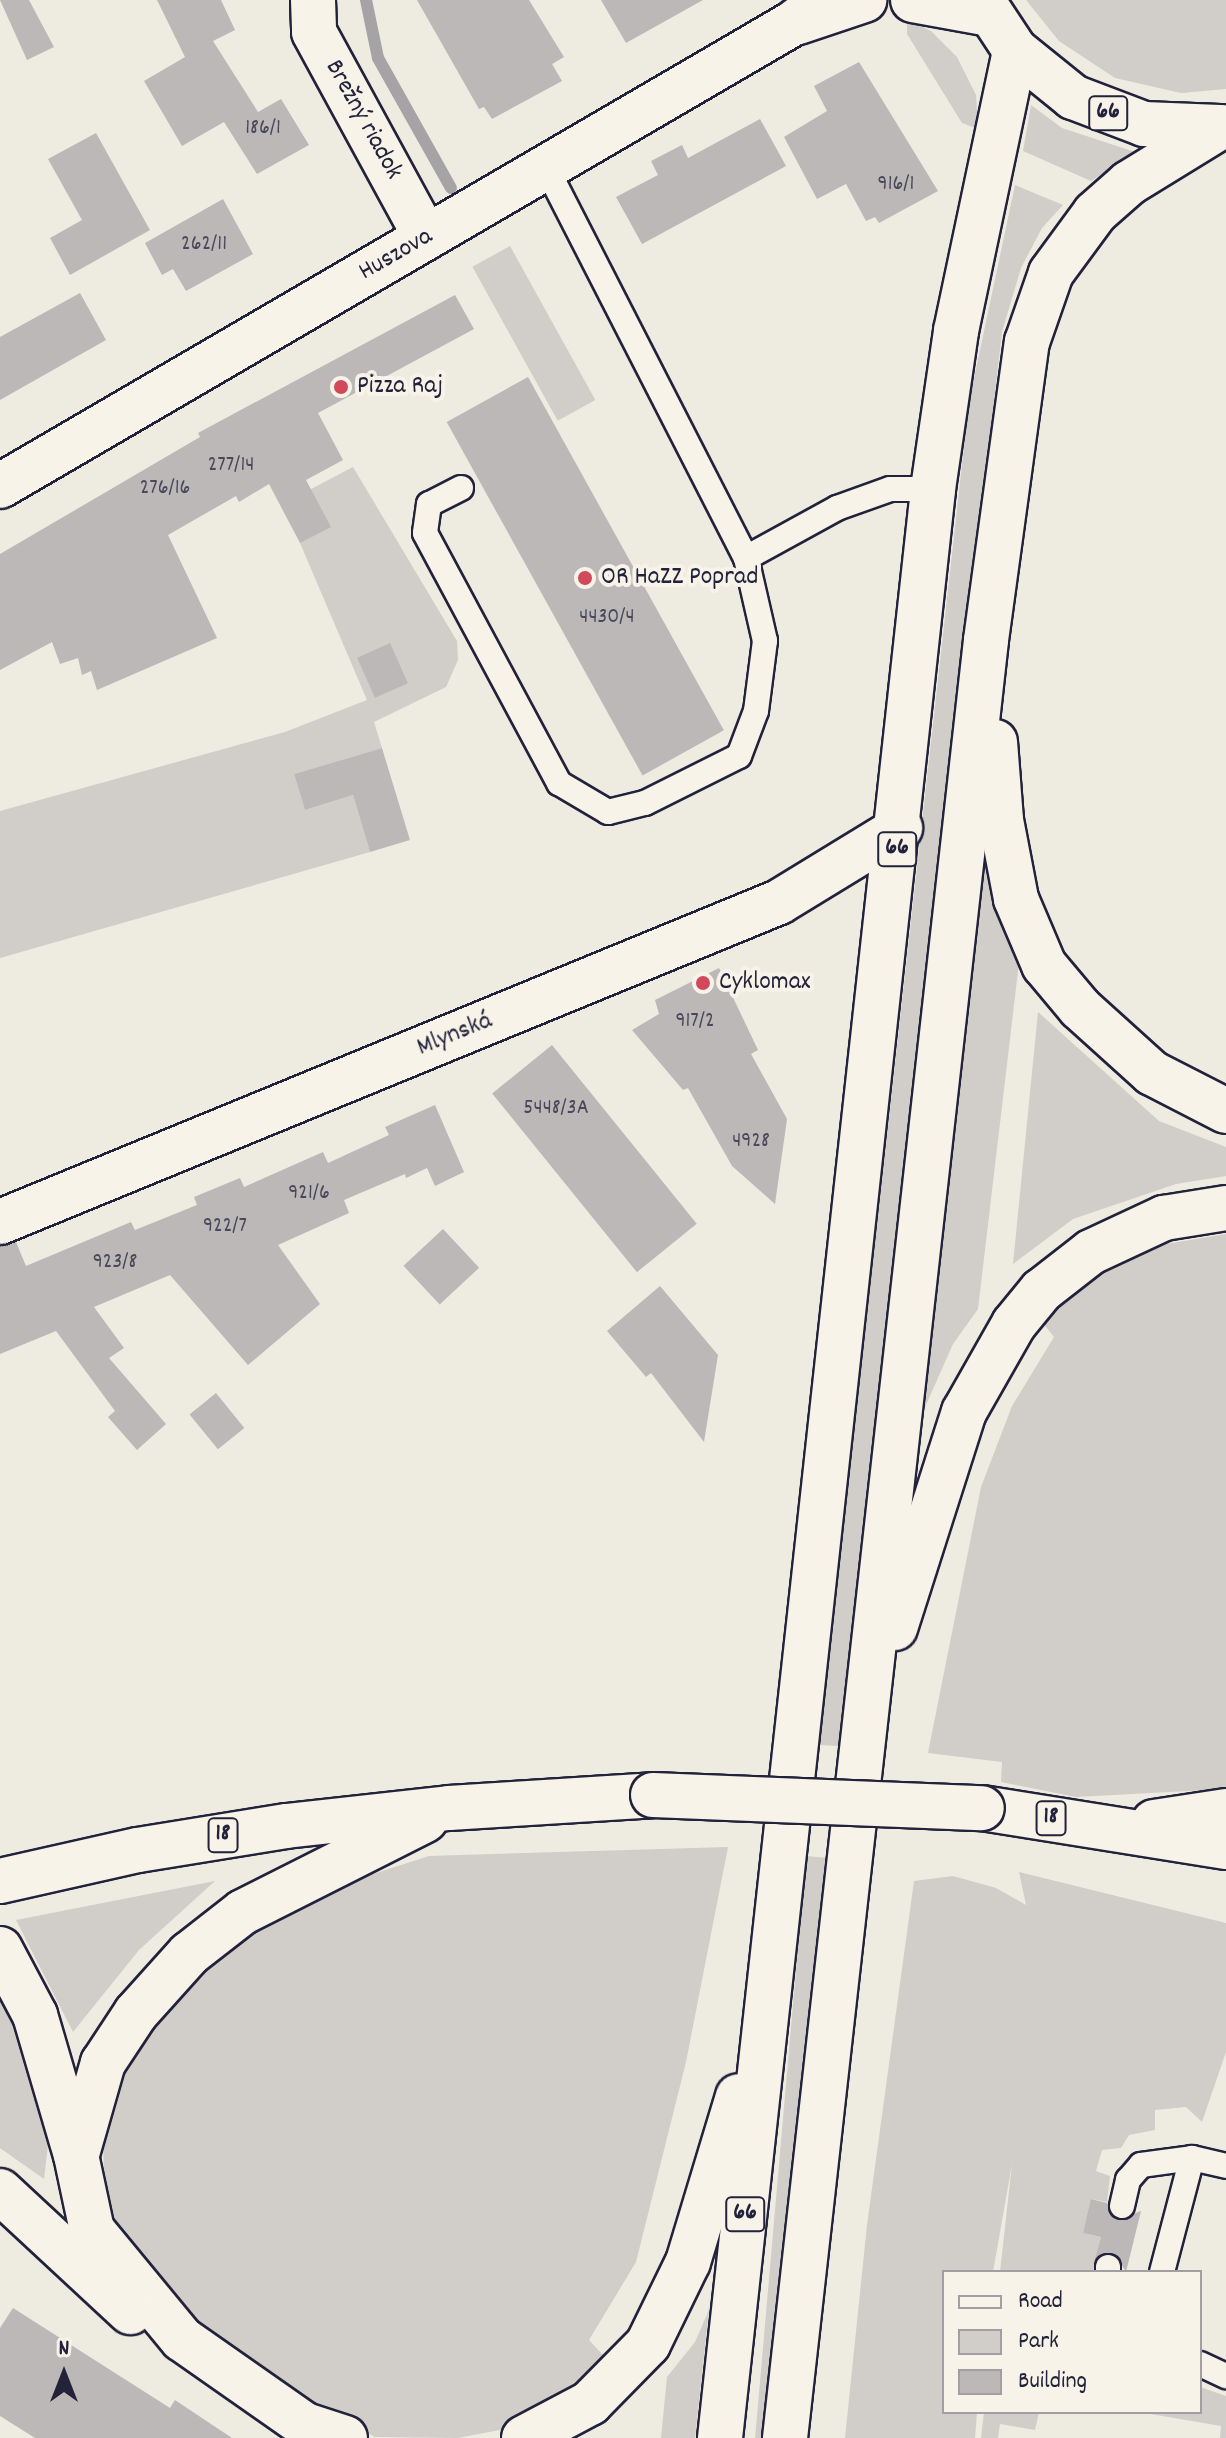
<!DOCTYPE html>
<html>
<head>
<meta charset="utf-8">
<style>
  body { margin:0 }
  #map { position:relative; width:1226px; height:2438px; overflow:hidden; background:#eeebe1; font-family:Dekko,sans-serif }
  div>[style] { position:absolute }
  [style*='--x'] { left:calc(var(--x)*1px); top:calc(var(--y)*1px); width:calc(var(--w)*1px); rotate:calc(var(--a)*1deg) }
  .green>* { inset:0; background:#d1cdc9; transform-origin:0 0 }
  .stream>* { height:12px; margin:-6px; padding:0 6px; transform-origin:6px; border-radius:6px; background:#a6a3a6 }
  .building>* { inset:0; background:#bbb8b7; transform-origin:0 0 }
  .roads { filter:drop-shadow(2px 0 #22223b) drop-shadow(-2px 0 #22223b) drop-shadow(0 2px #22223b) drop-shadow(0 -2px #22223b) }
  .service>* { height:24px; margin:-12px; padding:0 12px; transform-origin:12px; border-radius:12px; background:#f7f3e8 }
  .minor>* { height:44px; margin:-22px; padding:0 22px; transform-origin:22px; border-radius:22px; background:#f7f3e8 }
  .primary>* { height:44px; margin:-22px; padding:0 22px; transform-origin:22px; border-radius:22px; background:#f7f3e8 }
  .bridges { filter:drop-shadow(2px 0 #22223b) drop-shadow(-2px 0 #22223b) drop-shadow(0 2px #22223b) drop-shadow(0 -2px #22223b) }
  .primary-bridge>* { height:44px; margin:-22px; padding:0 22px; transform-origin:22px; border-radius:22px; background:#f7f3e8 }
  .dots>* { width:22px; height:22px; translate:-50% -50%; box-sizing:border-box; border:4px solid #f7f3e8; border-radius:50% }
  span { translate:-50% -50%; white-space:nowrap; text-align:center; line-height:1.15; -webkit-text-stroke:8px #f7f3e8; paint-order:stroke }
  .number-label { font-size:22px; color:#48485a }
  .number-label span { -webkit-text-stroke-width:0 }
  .shield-label span { padding:2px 6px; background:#f7f3e8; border:2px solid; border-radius:6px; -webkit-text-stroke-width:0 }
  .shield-label { font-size:24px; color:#22223b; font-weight:700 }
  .street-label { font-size:26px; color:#22223b }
  .poi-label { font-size:26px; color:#22223b }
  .left { translate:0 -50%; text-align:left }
  .legend { position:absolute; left:942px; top:2270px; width:260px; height:144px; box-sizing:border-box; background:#f7f3e8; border:2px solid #a29fa3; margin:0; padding:10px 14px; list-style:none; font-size:24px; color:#22223b }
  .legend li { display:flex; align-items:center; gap:16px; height:40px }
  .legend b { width:40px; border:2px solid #a29fa3 }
  .north { position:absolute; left:24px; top:2334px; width:80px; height:80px; -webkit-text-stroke:6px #f7f3e8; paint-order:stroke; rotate:0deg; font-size:22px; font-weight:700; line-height:32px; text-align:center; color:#22223b }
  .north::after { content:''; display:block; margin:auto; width:28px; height:36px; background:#22223b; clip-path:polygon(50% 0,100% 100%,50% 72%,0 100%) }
</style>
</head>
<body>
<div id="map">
  <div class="green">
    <div style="clip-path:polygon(1026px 0,1226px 0,1226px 89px,1181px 93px,1115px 78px,1059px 41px)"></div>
    <div style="clip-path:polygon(907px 19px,931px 31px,957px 57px,976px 95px,978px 129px,962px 123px,907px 34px)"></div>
    <div style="clip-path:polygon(1031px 105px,1062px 128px,1135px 152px,1091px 181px,1023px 151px)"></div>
    <div style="clip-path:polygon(1015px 185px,1063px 205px,1042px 228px,1021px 268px,1002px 332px,839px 1746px,819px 1745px,969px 402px)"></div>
    <div style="left:510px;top:246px;width:176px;height:43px;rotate:61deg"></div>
    <div style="clip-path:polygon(353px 467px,457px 641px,458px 660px,446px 687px,374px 722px,382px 748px,294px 774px,305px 810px,353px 795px,370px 852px,0 958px,0 811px,285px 732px,367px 700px,300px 543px,311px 489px)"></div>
    <div style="clip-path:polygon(984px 852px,990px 886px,1019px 963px,978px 1309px,953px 1344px,922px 1414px)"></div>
    <div style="clip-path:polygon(1038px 1012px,1159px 1121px,1226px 1147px,1226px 1176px,1176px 1184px,1073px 1219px,1013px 1264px)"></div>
    <div style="clip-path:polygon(1226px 1234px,1226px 1789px,1076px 1797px,1001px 1782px,1002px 1762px,928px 1753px,981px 1487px,1012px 1406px,1054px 1337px,1042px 1322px,1074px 1289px,1116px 1265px,1166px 1244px)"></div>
    <div style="clip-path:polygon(728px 1847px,686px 2062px,636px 2262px,589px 2340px,613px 2366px,521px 2426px,458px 2438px,375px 2437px,266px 2375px,158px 2296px,116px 2233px,104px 2174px,102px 2106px,136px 2042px,189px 1979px,256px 1923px,339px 1885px,429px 1856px)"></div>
    <div style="left:806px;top:1856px;width:23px;height:586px;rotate:5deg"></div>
    <div style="clip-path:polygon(1019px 1872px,1226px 1923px,1226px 2052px,1202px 2122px,1186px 2107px,1155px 2110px,1155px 2130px,1129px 2135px,1121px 2148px,1102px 2150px,1096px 2171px,1110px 2176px,1107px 2202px,1092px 2199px,1083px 2233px,1101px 2237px,1093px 2272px,1000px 2272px,1012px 2164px,993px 2272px,944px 2272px,944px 2412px,977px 2412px,975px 2438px,845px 2438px,867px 2225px,914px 1881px,953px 1876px,996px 1888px,1026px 1905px)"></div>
    <div style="clip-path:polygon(215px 1881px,139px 1950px,73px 2032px,16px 1920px)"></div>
    <div style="clip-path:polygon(0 1973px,49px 2136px,44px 2179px,0 2148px)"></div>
    <div style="clip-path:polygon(709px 2310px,695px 2438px,661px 2438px,667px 2377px,695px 2342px)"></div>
    <div style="clip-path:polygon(1200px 2387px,1226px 2396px,1226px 2438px,1220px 2438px,1221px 2426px,1139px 2412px,1200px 2412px)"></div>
    <div style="clip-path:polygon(984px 2412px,1039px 2412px,1035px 2430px,1000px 2424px,998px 2438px,981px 2438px)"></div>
  </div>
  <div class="stream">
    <div style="--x:366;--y:0;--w:59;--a:78.3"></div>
    <div style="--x:378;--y:58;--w:149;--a:60.7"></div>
  </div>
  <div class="building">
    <div style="clip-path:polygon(0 0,29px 0,54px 47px,27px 60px)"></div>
    <div style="clip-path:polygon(157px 0,221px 0,235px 30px,213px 41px,258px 112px,281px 99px,309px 145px,257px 174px,224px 122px,182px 146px,144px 81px,185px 57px)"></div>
    <div style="clip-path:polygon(417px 0,529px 0,564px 57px,552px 64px,562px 81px,492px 119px,484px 107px,479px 109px)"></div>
    <div style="clip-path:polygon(601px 0,703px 0,626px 43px)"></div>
    <div style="clip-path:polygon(859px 62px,938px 191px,879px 223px,875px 217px,866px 221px,846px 184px,817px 199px,784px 137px,827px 111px,814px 86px)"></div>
    <div style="clip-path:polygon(760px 119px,786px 166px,642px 244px,616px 197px,658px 175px,651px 161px,682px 145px,688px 158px)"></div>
    <div style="clip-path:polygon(96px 133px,150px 230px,70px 275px,50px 238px,82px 220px,48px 159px)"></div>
    <div style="clip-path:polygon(223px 199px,253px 254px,186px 291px,173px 269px,162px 275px,145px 243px)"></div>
    <div style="clip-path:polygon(80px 293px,106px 340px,0 400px,0 337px)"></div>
    <div style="clip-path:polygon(455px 295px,474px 329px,318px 413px,343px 460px,306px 480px,331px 527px,300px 543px,269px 484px,239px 502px,236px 496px,168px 535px,217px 638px,97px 690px,91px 671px,82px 675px,78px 658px,60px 664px,52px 642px,0 670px,0 554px,200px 437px,198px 433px)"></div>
    <div style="left:528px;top:377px;width:404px;height:93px;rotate:61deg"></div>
    <div style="left:390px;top:643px;width:44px;height:36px;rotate:66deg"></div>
    <div style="clip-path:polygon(382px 748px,410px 840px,370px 852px,353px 795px,305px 810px,294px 774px)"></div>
    <div style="clip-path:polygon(719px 968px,758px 1050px,751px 1054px,787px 1119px,775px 1204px,732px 1166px,688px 1088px,683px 1090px,632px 1030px,659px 1014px,655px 1000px)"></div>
    <div style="left:552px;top:1045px;width:230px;height:77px;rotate:51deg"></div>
    <div style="clip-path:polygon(435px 1105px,464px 1172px,435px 1186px,427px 1168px,406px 1178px,405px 1174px,344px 1200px,349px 1213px,278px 1245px,320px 1304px,248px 1365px,170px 1275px,94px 1307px,124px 1348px,109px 1358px,166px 1424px,137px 1450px,108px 1417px,115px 1411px,56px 1331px,0 1354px,0 1246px,16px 1242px,26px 1266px,131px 1222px,135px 1230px,197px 1205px,194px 1197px,240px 1178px,244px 1187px,323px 1152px,328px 1163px,389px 1135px,385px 1127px)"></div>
    <div style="left:443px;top:1229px;width:53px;height:54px;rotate:47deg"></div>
    <div style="clip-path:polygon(660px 1286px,718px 1355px,704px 1442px,651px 1373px,646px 1377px,607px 1331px)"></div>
    <div style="left:216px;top:1393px;width:45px;height:34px;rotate:51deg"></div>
    <div style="clip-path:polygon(1091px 2199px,1107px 2203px,1118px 2220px,1141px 2211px,1126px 2272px,1115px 2254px,1101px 2254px,1094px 2263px,1101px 2237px,1083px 2233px)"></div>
    <div style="clip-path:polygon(13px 2308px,170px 2408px,175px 2400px,232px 2438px,35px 2438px,0 2416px,0 2328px)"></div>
  </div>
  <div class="roads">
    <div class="service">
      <div style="--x:461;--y:488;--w:36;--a:153"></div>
      <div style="--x:429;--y:504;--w:29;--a:98"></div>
      <div style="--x:425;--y:533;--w:284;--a:61.8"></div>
      <div style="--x:559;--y:783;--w:57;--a:30.6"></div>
      <div style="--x:608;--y:812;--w:38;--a:-14"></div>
      <div style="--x:645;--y:803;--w:105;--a:-26.6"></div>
      <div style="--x:739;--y:756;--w:48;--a:-69.3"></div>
      <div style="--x:756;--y:711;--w:71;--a:-82.7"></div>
      <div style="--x:765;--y:641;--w:85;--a:-102.9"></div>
      <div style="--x:746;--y:558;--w:439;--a:-117.1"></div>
      <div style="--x:746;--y:558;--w:104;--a:-28.8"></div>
      <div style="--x:837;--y:508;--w:56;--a:-19.7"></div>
      <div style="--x:890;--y:489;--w:43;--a:0"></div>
      <div style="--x:1122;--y:2206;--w:27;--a:-77"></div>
      <div style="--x:1128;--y:2180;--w:20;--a:-49"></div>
      <div style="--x:1141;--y:2165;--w:51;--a:-7.8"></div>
      <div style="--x:1108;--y:2267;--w:5;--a:90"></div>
      <div style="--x:1162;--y:2272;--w:118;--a:-75.3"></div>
      <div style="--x:1192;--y:2158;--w:35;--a:13"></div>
      <div style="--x:1200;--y:2364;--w:29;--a:25"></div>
    </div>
    <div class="minor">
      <div style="--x:313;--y:0;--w:32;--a:88"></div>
      <div style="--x:314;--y:32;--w:234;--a:61.4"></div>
      <div style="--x:913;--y:0;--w:77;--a:10.4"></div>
      <div style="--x:798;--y:22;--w:70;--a:-18.4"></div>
      <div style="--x:0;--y:486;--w:917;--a:-30.26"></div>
      <div style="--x:792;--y:24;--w:40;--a:-37"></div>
      <div style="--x:0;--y:1222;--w:842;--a:-22.33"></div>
      <div style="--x:779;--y:902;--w:142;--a:-31.4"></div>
    </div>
    <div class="primary">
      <div style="--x:982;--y:0;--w:60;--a:56.6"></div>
      <div style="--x:1015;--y:50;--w:75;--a:39"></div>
      <div style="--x:1073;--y:97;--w:76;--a:20.8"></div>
      <div style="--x:1144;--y:124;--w:76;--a:2.3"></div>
      <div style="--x:995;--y:742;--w:78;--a:85.6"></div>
      <div style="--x:1001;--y:820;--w:80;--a:79.2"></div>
      <div style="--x:1016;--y:899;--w:72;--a:67"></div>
      <div style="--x:1044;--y:965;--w:56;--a:50.1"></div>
      <div style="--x:1080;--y:1008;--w:97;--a:42.1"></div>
      <div style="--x:1152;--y:1073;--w:83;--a:27.2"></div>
      <div style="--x:895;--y:1628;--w:227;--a:-72.3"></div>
      <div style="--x:964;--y:1412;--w:101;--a:-60.4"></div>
      <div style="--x:1014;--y:1324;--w:43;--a:-50.7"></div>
      <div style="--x:1041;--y:1291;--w:63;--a:-38"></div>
      <div style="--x:1091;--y:1252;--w:81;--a:-25"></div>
      <div style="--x:1164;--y:1218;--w:63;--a:-9.2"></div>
      <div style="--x:982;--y:1808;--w:247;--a:9.1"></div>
      <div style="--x:1154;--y:1822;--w:73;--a:-8.7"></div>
      <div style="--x:0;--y:1881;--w:141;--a:-12.7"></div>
      <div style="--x:138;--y:1850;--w:150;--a:-9.2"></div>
      <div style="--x:286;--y:1826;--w:164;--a:-6.3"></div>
      <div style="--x:449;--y:1808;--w:204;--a:-3.6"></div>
      <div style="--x:0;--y:1949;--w:75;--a:62.1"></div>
      <div style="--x:35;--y:2015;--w:146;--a:73.7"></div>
      <div style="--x:76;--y:2155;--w:77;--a:78"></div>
      <div style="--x:92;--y:2230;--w:141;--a:50.5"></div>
      <div style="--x:182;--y:2339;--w:150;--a:35"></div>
      <div style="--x:305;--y:2425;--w:42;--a:18"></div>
      <div style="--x:77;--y:2154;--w:95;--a:-74.1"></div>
      <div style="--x:103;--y:2063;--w:60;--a:-56.6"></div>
      <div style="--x:136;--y:2013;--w:79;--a:-48.1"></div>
      <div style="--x:189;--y:1954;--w:68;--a:-37.9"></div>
      <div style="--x:243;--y:1912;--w:204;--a:-26.8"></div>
      <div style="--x:0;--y:2191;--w:178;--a:42.9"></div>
      <div style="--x:524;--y:2438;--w:75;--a:-27.9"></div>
      <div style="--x:590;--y:2403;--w:83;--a:-45.5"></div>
      <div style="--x:648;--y:2344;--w:91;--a:-64"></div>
      <div style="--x:688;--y:2262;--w:173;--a:-73.2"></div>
      <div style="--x:720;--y:2438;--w:1961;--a:-83.76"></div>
      <div style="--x:933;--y:489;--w:160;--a:-81.7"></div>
      <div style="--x:956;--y:331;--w:287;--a:-78.1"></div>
      <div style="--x:785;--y:2438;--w:1809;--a:-83.62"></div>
      <div style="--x:986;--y:640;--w:301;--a:-82.2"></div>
      <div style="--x:1027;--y:342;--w:73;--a:-70.8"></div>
      <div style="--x:1051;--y:273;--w:74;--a:-53.7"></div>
      <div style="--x:1095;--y:213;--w:45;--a:-41.4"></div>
      <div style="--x:1129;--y:183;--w:107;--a:-31.6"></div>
    </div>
  </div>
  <div class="bridges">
    <div class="primary-bridge">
      <div style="--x:653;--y:1795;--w:329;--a:2.3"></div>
    </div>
  </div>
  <div class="dots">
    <div style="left:341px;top:387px;background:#d1495b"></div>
    <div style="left:585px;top:578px;background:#d1495b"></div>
    <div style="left:703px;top:983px;background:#d1495b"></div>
  </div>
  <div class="number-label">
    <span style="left:263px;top:129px">186/1</span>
    <span style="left:896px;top:185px">916/1</span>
    <span style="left:204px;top:245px">262/11</span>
    <span style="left:231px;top:466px">277/14</span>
    <span style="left:165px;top:489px">276/16</span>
    <span style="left:607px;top:618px">4430/4</span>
    <span style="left:695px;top:1022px">917/2</span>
    <span style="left:556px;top:1109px">5448/3A</span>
    <span style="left:751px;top:1142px">4928</span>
    <span style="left:309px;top:1194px">921/6</span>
    <span style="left:225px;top:1227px">922/7</span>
    <span style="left:115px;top:1263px">923/8</span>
  </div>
  <div class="shield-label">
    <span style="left:1108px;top:113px">66</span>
    <span style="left:897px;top:849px">66</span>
    <span style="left:1051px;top:1818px">18</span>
    <span style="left:223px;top:1835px">18</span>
    <span style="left:745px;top:2214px">66</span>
  </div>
  <div class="street-label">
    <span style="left:363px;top:120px;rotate:61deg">Brežný riadok</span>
    <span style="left:396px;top:255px;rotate:-30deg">Huszova</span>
    <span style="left:455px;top:1035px;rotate:-22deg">Mlynská</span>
  </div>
  <div class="poi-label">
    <span class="left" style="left:357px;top:387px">Pizza Raj</span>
    <span class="left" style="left:601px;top:578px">OR HaZZ Poprad</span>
    <span class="left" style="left:719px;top:983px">Cyklomax</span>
  </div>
  <ul class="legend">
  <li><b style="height:10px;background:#f7f3e8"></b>Road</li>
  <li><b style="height:22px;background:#d1cdc9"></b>Park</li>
  <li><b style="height:22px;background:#bbb8b7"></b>Building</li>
  </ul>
  <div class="north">N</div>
</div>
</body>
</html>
